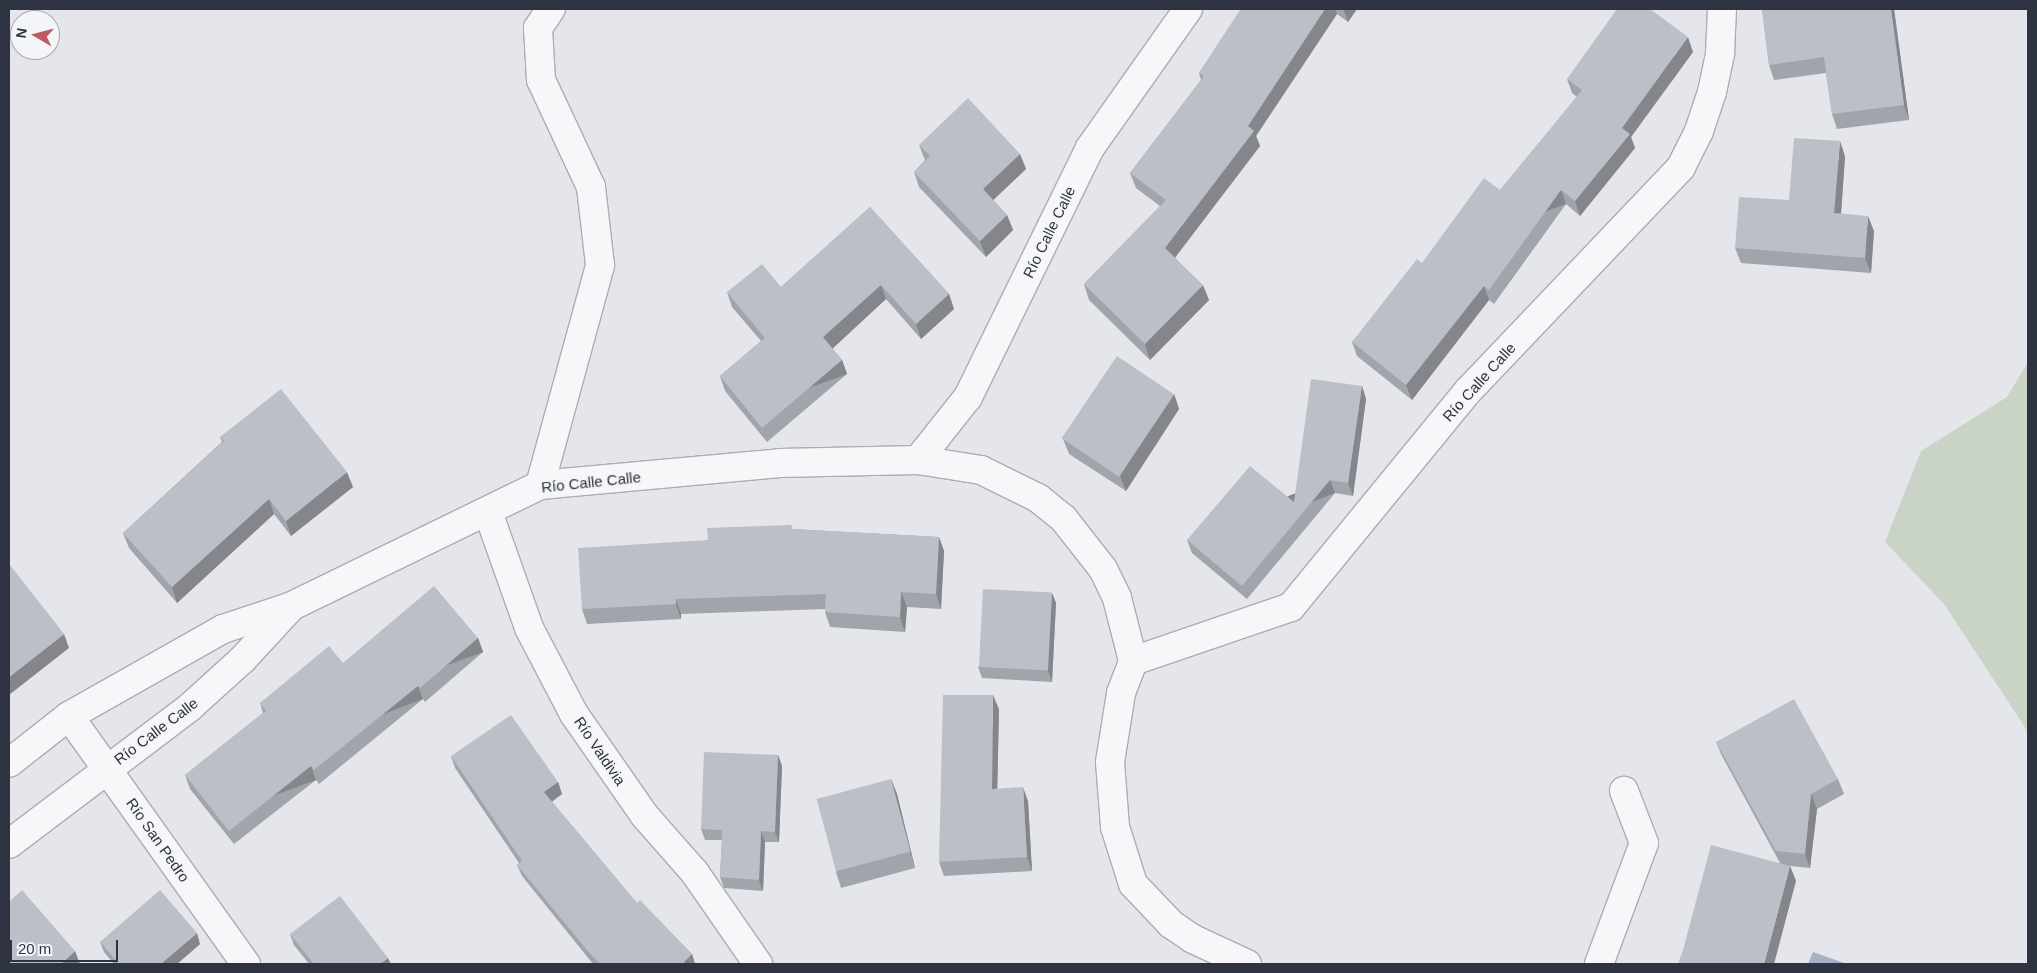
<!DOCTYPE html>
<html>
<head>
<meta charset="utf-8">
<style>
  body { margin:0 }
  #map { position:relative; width:2037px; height:973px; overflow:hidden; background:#e5e6eb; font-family:Helvetica,sans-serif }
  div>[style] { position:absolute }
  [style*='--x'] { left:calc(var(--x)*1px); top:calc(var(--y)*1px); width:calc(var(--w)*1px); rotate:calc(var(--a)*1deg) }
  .green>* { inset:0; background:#c9d4c7 }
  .water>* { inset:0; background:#a4b1c6 }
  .roads { filter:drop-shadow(1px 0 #aaadb5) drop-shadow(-1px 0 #aaadb5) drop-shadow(0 1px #aaadb5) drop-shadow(0 -1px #aaadb5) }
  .minor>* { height:28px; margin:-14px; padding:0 14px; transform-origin:14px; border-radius:14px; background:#f7f7f9 }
  .wall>* { inset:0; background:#a2a4ab }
  .shaded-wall>* { inset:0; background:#84868b; transform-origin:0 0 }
  .building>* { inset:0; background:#bcbfc7; transform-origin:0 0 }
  span { translate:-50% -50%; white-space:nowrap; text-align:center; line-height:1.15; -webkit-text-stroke:4px #f4f5f8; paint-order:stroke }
  .street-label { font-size:15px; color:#2e3341 }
  .frame { position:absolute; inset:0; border:10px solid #2e3341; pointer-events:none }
  .north { position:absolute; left:10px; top:10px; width:50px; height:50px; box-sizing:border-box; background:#f4f5f8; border:1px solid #a5a7af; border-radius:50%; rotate:278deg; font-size:14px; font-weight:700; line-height:20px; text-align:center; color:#2e3341 }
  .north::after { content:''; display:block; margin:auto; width:18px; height:22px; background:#c0595e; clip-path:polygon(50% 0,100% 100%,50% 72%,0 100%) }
  .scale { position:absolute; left:10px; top:940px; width:108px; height:22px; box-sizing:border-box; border:2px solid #2e3341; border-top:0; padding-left:6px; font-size:15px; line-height:18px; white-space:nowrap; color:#2e3341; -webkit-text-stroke:4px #f4f5f8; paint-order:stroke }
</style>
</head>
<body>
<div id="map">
  <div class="green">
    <div style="clip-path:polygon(2028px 362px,2028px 732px,1944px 604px,1885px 542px,1921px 451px,2007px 397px)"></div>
  </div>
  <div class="water">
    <div style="clip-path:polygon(1813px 952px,1847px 964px,1808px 964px)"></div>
  </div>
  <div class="roads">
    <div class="minor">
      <div style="--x:918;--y:460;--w:64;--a:9"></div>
      <div style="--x:981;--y:470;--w:64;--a:26.2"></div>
      <div style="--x:1038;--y:498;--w:32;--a:39"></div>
      <div style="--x:1063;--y:518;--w:65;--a:51.9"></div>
      <div style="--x:1103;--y:569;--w:32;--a:64"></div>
      <div style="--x:1117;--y:598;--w:65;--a:75.7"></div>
      <div style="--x:540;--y:485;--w:228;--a:-74.7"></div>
      <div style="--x:600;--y:265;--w:79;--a:-96.6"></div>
      <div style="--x:591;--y:187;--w:118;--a:-115"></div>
      <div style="--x:541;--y:80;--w:52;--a:-93.3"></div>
      <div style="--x:538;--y:28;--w:23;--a:-56"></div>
      <div style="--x:488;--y:512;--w:123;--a:70.5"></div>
      <div style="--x:529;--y:628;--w:97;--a:62.4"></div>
      <div style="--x:574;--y:714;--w:124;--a:55.2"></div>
      <div style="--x:645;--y:816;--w:76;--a:48.7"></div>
      <div style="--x:695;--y:873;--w:111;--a:55.3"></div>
      <div style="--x:69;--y:716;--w:305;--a:54.5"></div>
      <div style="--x:9;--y:763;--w:76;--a:-38.1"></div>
      <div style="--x:69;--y:716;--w:177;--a:-29.5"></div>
      <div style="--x:223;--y:629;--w:73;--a:-18.4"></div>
      <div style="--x:292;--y:606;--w:276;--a:-26"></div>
      <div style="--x:540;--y:485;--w:241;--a:-5.2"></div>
      <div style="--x:780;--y:463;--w:138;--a:-1.2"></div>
      <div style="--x:918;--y:460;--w:80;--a:-51.6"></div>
      <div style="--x:968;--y:397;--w:277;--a:-63.9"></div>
      <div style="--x:1090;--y:148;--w:170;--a:-54.8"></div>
      <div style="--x:9;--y:844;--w:227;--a:-37.1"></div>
      <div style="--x:190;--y:707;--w:72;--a:-42.2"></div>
      <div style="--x:243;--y:659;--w:71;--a:-47.3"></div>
      <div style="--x:1247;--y:964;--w:60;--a:-155.2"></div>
      <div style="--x:1193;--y:939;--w:27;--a:-146"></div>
      <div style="--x:1171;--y:924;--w:55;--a:-133.5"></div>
      <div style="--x:1133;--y:884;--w:60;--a:-107.5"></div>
      <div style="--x:1115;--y:827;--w:65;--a:-94.4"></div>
      <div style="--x:1110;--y:762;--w:70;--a:-80.9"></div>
      <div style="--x:1121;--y:693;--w:34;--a:-69"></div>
      <div style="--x:1133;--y:661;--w:167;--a:-18.9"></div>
      <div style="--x:1291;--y:607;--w:279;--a:-50.7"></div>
      <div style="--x:1468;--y:391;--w:309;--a:-46.4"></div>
      <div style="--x:1681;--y:167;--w:40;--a:-63.4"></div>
      <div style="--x:1699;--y:131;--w:41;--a:-71.6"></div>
      <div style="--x:1712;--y:92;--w:40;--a:-78"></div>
      <div style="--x:1720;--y:53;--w:44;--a:-87.4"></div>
      <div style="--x:1599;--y:964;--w:129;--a:-69.6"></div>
      <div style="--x:1644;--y:843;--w:56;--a:-111"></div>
    </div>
  </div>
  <div class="wall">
    <div style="clip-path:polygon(1241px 9px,1357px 9px,1348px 22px,1337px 14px,1256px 136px,1260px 146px,1175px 257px,1209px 300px,1150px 360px,1089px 300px,1084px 284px,1160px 206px,1136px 188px,1130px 173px,1201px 80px,1199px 73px)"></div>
    <div style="clip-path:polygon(1762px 9px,1894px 9px,1909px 120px,1837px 129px,1832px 114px,1826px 73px,1774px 80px,1769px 65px)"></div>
    <div style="clip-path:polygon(1693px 52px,1631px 137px,1635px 148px,1580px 216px,1566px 204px,1494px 304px,1489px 300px,1412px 400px,1357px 356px,1352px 342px,1422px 263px,1500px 190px,1577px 97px,1572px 93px,1567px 79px)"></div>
    <div style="clip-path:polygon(919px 145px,1020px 154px,1026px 169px,993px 200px,1007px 215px,1013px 230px,986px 257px,919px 187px,914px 172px,925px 160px)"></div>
    <div style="clip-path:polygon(1845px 156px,1841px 214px,1874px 231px,1871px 273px,1741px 263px,1735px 248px,1789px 200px)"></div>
    <div style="clip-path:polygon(870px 207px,949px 294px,954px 309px,921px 339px,886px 299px,832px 348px,842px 360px,847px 374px,767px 442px,725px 391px,720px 376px,761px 341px,732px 307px,727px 292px,781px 287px)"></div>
    <div style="clip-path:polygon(1362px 386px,1366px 399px,1353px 496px,1335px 493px,1247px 599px,1192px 553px,1187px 540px,1294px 502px)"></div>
    <div style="clip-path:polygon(1174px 394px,1179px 409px,1126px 491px,1069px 454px,1063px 439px)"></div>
    <div style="clip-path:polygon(220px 437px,353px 487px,291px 536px,274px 514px,177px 603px,129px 548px,123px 533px,222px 442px)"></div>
    <div style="clip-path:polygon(791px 525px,792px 529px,939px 537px,944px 551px,941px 609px,907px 607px,905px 632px,830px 627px,825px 612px,825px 609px,681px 614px,681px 619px,587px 624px,582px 609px,708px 540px)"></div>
    <div style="clip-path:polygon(1052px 593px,1056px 603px,1052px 682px,982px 678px,978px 667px)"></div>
    <div style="clip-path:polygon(478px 638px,483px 652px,425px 702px,423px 699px,319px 784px,316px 780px,234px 844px,190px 789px,185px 775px,263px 713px,260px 703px,343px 663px)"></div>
    <div style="clip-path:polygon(999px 709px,997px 789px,1028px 801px,1032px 871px,944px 876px,939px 862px)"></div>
    <div style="clip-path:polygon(1716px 742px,1838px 779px,1844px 794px,1817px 809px,1810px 868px,1790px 866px,1796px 881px,1780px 863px,1722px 756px)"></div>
    <div style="clip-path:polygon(778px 755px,782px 766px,779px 842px,765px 842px,763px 891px,724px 888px,720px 877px,722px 840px,705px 840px,701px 829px)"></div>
    <div style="clip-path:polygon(451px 756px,558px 782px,562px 794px,552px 802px,637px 903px,692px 954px,695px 964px,593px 964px,522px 876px,517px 865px,519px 863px,455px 768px)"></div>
    <div style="clip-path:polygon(891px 779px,897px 794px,915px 868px,841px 888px,836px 872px)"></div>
    <div style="clip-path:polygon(290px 934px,391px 964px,309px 964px,294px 945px)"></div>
    <div style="clip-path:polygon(100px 942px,200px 944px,177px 964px,114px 964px,104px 952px)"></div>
  </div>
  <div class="shaded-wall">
    <div style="clip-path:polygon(1325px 9px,1335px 9px,1337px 14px,1256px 136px,1260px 146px,1171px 263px,1165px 248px,1248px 126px)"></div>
    <div style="clip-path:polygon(1343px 9px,1357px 9px,1348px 22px)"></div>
    <div style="clip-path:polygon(1891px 9px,1894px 9px,1909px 120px,1904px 105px)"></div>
    <div style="clip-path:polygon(1688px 37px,1693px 52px,1631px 137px,1635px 148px,1580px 216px,1575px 201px,1622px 128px)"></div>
    <div style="clip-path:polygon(1840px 141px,1845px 156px,1840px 228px,1834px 213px)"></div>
    <div style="clip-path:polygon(1020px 154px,1026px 169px,989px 204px,983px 189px)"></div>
    <div style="left:1561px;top:190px;width:15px;height:123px;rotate:70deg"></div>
    <div style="clip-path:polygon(1007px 215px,1013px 230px,986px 257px,980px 241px)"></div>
    <div style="clip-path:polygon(1868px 216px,1874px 231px,1871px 273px,1865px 258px)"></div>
    <div style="clip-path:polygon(881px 285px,886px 299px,829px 352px,823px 337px)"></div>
    <div style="clip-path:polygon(1203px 285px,1209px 300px,1150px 360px,1145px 344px)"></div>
    <div style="clip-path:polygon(1484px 286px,1489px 300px,1412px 400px,1406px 385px)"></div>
    <div style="clip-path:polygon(949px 294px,954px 309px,921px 339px,916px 324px)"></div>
    <div style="left:842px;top:360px;width:15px;height:105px;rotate:70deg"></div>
    <div style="clip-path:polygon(1362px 386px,1366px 399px,1353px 496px,1348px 483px)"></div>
    <div style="clip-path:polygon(1174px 394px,1179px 409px,1126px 491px,1120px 476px)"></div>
    <div style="clip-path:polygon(347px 472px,353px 487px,291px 536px,286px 521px)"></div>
    <div style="left:1330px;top:480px;width:14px;height:138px;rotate:69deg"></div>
    <div style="clip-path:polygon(269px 499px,274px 514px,177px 603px,172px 587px)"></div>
    <div style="clip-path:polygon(939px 537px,944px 551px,941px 609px,936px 594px)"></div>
    <div style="clip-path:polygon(901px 592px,907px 607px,905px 632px,900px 617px)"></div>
    <div style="clip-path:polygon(1052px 593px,1056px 603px,1052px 682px,1048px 671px)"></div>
    <div style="clip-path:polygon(676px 599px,681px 614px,681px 619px,676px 604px)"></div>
    <div style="clip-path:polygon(64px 634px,69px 648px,9px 695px,9px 677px)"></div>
    <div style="left:478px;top:638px;width:15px;height:77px;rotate:70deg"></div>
    <div style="left:418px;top:686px;width:14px;height:134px;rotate:69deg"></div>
    <div style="clip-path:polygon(993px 695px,999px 709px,997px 803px,992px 789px)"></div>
    <div style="clip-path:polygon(778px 755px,782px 766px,779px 842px,775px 832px)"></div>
    <div style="left:311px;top:766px;width:15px;height:105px;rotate:70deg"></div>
    <div style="clip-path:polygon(891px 779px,897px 794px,915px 868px,910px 852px)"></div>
    <div style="clip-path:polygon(558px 782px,562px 794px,548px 804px,544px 792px)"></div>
    <div style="clip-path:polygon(1023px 787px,1028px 801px,1032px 871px,1027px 857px)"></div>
    <div style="clip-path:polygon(1811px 794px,1817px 809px,1810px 868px,1805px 854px)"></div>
    <div style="clip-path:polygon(761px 831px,765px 842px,763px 891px,759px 880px)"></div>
    <div style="clip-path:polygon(1790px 866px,1796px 881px,1774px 964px,1764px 964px)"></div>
    <div style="clip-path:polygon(197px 933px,200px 944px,177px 964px,161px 964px)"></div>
    <div style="clip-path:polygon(75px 951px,80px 964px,61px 964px)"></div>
    <div style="clip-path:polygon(692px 954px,695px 964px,684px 964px,684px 962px)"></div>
    <div style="clip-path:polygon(388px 958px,391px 964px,380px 964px)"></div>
  </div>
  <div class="building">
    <div style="clip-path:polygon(1241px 9px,1325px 9px,1248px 126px,1254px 131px,1165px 248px,1203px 285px,1145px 344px,1084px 284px,1166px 200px,1130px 173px,1204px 76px,1199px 73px)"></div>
    <div style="clip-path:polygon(1617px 9px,1650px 9px,1688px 37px,1622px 128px,1630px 134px,1575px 201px,1561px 190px,1489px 290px,1484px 286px,1406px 385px,1352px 342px,1417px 259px,1422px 263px,1484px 178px,1500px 190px,1582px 90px,1567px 79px)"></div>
    <div style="clip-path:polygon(1762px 9px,1891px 9px,1904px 105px,1832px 114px,1824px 57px,1769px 65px)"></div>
    <div style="clip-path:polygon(968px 98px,1020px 154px,983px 189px,1007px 215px,980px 241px,914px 172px,930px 156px,919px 145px)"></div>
    <div style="clip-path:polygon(1794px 138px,1840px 141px,1834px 213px,1868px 216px,1865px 258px,1735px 248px,1739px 197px,1789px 200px)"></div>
    <div style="clip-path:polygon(870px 207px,949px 294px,916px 324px,881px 285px,823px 337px,842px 360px,762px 428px,720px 376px,765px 338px,727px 292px,762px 264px,781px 287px)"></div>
    <div style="left:1117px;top:356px;width:69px;height:99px;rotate:34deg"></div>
    <div style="clip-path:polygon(1311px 379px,1362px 386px,1348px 483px,1330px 480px,1242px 586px,1187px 540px,1250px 466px,1294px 502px)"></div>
    <div style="clip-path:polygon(281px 389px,347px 472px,286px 521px,269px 499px,172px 587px,123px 533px,224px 441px,220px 437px)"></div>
    <div style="clip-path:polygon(791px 525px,791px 529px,939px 537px,936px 594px,901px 592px,900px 617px,825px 612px,826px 594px,676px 599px,676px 604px,582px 609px,578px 548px,708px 540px,707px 528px)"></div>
    <div style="clip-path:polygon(10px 565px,64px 634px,9px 677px,9px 567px)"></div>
    <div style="clip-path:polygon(434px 586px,478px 638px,420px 688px,418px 686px,314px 770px,311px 766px,229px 831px,185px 775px,266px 711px,260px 703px,329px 646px,343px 663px)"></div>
    <div style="left:983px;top:589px;width:69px;height:78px;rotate:3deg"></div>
    <div style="clip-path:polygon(943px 695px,993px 695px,992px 789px,1023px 787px,1027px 857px,939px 862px)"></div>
    <div style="clip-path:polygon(1794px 699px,1838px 779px,1811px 794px,1805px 854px,1776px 851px,1716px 742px)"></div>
    <div style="clip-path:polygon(511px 715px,558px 782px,544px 792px,637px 903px,640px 900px,692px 954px,684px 962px,685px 964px,600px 964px,587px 950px,517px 865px,522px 861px,451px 756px)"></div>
    <div style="clip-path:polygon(704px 752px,778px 755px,775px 832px,761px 831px,759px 880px,720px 877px,722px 830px,701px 829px)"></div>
    <div style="left:891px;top:779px;width:75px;height:77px;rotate:75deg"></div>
    <div style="clip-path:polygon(1711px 845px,1790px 866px,1764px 964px,1678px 964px,1683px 950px)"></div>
    <div style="clip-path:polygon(22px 890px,75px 951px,61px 964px,9px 964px,9px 902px)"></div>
    <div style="clip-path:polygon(160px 890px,197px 933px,161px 964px,119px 964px,100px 942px)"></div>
    <div style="clip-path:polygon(340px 896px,388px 958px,380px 964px,314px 964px,290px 934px)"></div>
  </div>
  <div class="street-label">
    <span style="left:1049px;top:232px;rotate:-64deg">Río Calle Calle</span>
    <span style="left:1479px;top:382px;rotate:-48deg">Río Calle Calle</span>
    <span style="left:591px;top:482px;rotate:-6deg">Río Calle Calle</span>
    <span style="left:156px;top:731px;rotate:-37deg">Río Calle Calle</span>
    <span style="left:600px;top:751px;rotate:56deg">Río Valdivia</span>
    <span style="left:158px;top:840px;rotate:55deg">Río San Pedro</span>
  </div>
  <div class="frame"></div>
  <div class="north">N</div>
  <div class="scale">20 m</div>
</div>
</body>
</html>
